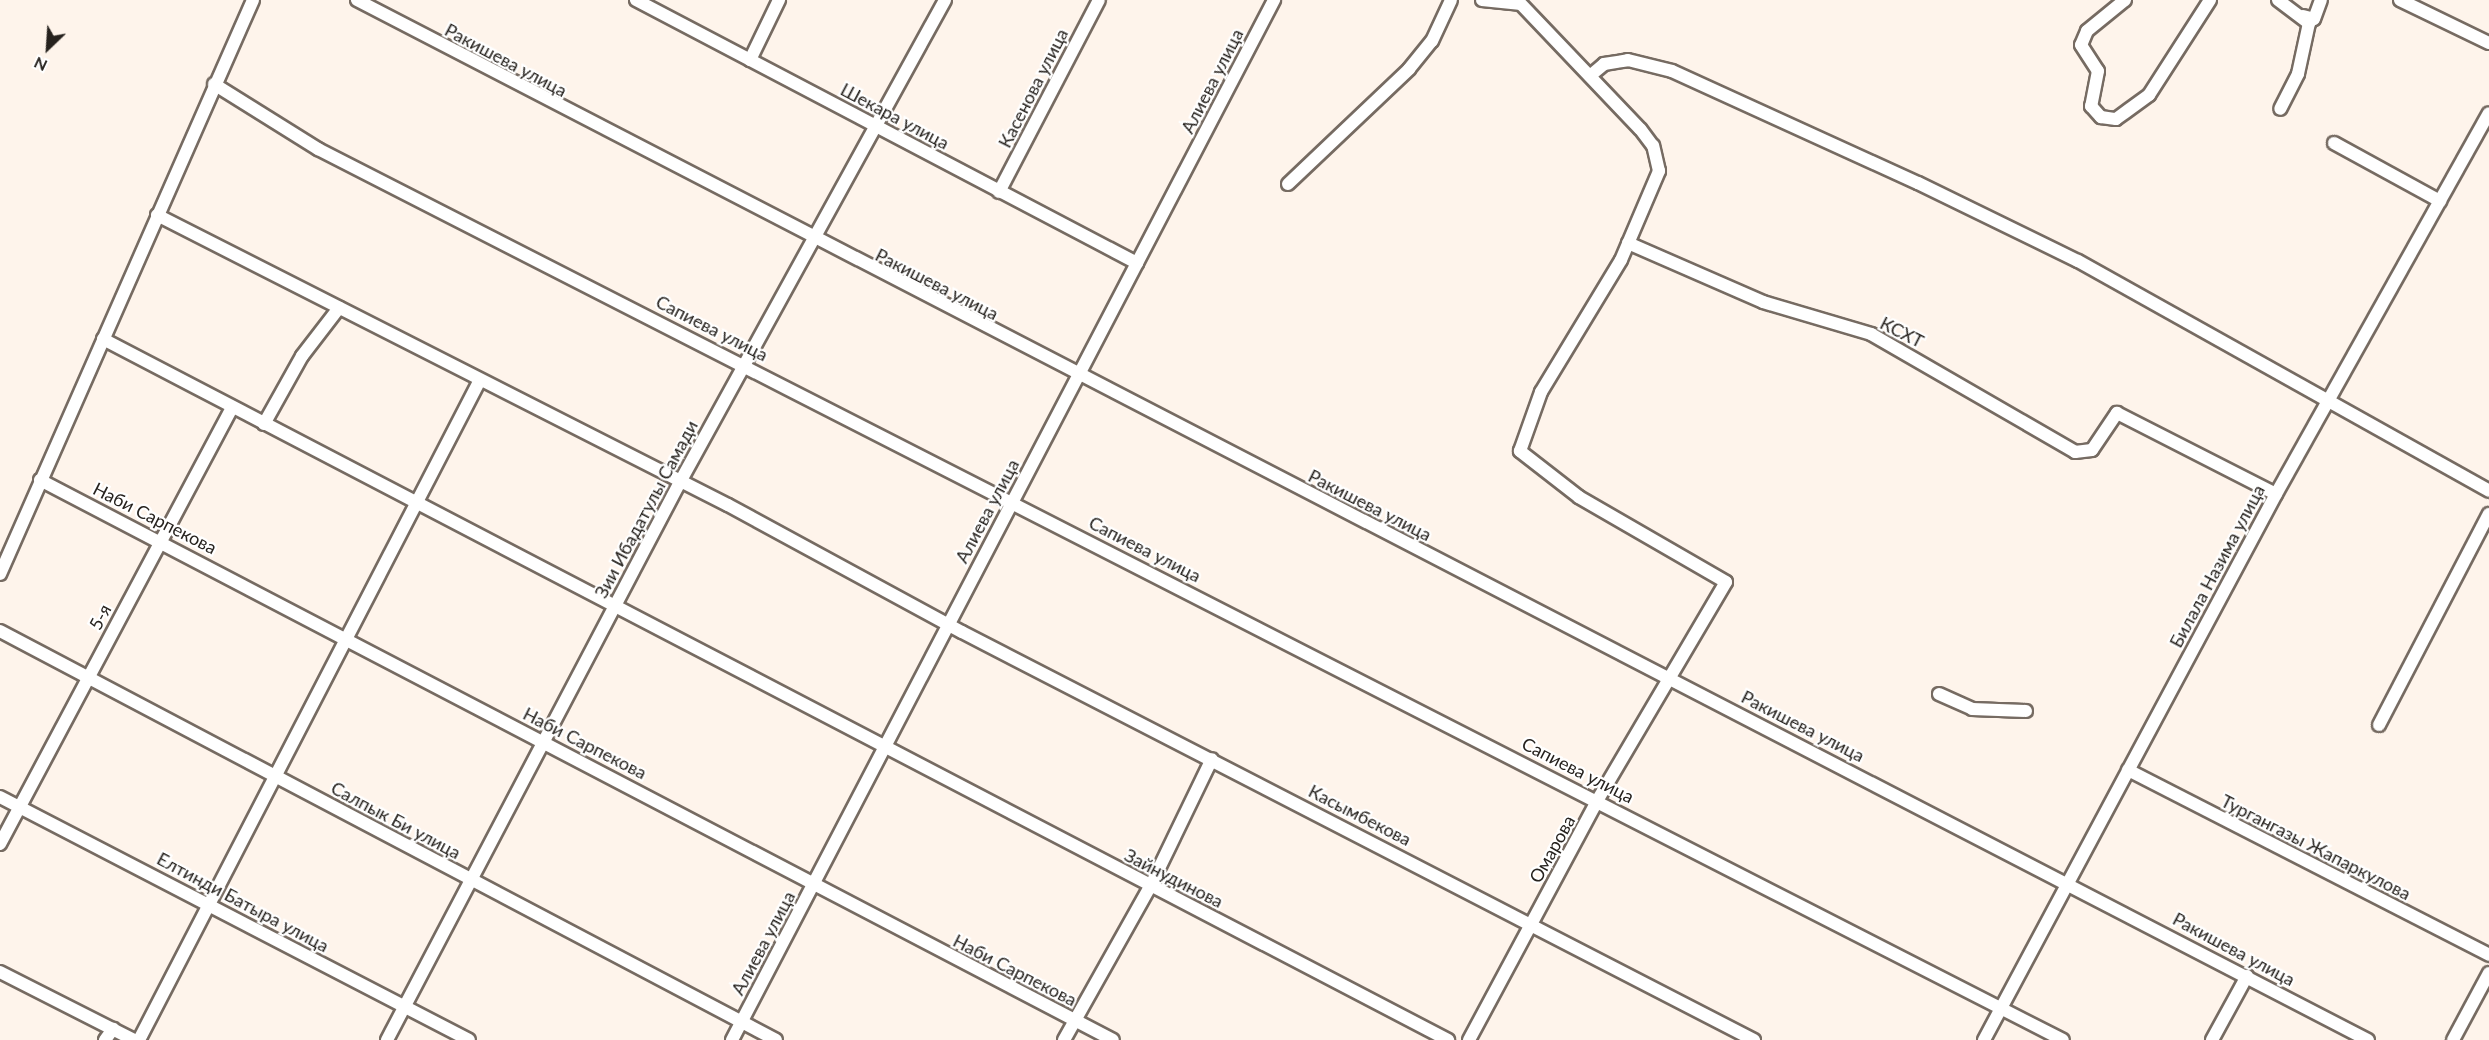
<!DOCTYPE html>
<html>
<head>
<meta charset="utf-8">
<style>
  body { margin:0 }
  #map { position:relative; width:2489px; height:1040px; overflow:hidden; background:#fef4eb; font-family:Lato,sans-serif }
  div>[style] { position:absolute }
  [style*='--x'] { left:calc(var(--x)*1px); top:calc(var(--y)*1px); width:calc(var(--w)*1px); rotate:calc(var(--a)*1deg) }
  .roads { filter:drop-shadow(2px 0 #766b62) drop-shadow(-2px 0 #766b62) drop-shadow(0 2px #766b62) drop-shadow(0 -2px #766b62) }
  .minor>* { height:12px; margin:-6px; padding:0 6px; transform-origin:6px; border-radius:6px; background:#fff }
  span { translate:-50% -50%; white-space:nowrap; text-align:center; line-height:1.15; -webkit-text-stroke:4.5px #fff; paint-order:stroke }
  .street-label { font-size:18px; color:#26221e }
  .north { position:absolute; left:18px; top:18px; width:60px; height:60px; -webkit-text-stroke:4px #fff; paint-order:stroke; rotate:205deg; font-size:16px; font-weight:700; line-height:24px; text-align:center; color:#26221e }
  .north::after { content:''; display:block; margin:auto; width:21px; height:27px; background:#26221e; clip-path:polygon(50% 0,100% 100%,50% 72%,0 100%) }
</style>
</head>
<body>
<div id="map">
  <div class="roads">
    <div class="minor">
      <div style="--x:357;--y:0;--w:2264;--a:27.35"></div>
      <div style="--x:636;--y:0;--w:566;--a:27.7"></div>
      <div style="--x:1482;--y:0;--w:37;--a:6"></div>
      <div style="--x:2125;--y:0;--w:49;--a:140.8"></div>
      <div style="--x:2087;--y:31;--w:15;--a:113"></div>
      <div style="--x:2081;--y:45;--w:31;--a:57"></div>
      <div style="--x:2098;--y:71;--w:36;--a:101"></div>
      <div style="--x:2091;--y:106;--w:15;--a:48"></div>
      <div style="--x:2101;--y:117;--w:15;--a:8"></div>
      <div style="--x:2116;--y:119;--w:41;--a:-36"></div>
      <div style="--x:2149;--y:95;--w:113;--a:-57.3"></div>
      <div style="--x:2278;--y:0;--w:39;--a:37"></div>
      <div style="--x:2309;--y:23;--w:52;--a:102.2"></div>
      <div style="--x:2298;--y:74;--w:39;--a:117"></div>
      <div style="--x:2400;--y:0;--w:99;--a:25.8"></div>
      <div style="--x:2303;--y:16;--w:11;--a:15"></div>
      <div style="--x:2314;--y:19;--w:20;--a:-70"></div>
      <div style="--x:750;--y:60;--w:67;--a:-64.2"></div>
      <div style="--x:1591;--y:75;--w:17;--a:-40"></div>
      <div style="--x:1604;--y:64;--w:24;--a:-9"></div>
      <div style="--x:1628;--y:60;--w:45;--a:14"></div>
      <div style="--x:1672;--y:71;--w:270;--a:24.5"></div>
      <div style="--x:1918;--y:183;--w:178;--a:26"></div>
      <div style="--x:2078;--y:261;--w:471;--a:29.2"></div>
      <div style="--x:214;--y:84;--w:123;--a:32"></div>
      <div style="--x:318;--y:149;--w:1959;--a:27.05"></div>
      <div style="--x:2334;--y:143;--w:121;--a:28.7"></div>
      <div style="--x:1288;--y:184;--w:167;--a:-43.5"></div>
      <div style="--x:1409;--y:69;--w:36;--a:-51"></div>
      <div style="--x:1432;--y:41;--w:45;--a:-65.1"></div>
      <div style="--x:999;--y:192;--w:216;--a:-62.5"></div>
      <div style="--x:157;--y:215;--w:640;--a:26.93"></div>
      <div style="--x:728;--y:505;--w:266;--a:28.5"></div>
      <div style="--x:962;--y:632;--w:891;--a:27.26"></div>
      <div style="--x:1628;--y:243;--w:147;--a:23.6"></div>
      <div style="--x:1763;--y:302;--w:113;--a:16.5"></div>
      <div style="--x:1871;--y:334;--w:236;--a:30"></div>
      <div style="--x:2075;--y:452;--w:17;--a:-7"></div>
      <div style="--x:2092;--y:450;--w:45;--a:-56"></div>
      <div style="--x:2117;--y:413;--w:178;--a:27"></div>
      <div style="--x:103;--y:339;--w:1517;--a:27.53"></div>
      <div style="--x:264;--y:424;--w:78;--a:-60.8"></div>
      <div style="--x:302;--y:356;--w:61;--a:-52.4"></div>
      <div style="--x:40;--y:480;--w:1210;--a:27.56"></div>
      <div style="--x:0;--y:574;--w:627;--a:-66.21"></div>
      <div style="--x:0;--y:631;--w:877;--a:27.79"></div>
      <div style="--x:1939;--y:694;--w:36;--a:24"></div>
      <div style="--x:1972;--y:709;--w:54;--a:2.1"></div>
      <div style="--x:2379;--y:725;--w:238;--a:-62.5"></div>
      <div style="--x:2128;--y:770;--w:406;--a:27.1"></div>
      <div style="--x:0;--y:797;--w:528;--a:27.39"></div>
      <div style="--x:0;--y:844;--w:494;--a:-62"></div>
      <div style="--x:0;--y:972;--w:150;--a:26.9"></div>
      <div style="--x:105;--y:1040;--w:14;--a:-54"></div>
      <div style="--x:139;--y:1040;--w:743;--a:-62.68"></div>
      <div style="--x:387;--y:1040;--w:630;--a:-62.3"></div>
      <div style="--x:680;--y:482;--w:550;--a:-61.2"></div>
      <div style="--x:732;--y:1040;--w:1173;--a:-62.47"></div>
      <div style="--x:1064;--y:1040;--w:176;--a:-60.7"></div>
      <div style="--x:1150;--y:887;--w:142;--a:-64.2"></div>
      <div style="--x:1469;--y:1040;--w:271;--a:-61.8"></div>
      <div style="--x:1597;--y:801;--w:254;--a:-59.5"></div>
      <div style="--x:1726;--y:582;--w:170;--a:-150"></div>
      <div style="--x:1579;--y:497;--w:75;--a:-142.1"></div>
      <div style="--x:1520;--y:451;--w:63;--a:-70.4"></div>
      <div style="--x:1541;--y:392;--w:154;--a:-58.8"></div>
      <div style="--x:1621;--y:260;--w:97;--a:-66.9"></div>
      <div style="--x:1659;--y:171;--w:26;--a:-103"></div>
      <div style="--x:1653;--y:146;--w:21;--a:-127"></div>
      <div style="--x:1640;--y:129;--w:178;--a:-133.6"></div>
      <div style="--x:1984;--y:1040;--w:619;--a:-61.86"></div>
      <div style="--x:2276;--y:494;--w:436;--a:-60.8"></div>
      <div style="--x:2212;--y:1040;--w:73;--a:-61.3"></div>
      <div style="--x:2453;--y:1040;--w:76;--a:-61.8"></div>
    </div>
  </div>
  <div class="street-label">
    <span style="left:506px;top:60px;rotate:28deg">Ракишева улица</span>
    <span style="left:1212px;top:81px;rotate:-63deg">Алиева улица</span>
    <span style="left:1033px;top:88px;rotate:-63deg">Касенова улица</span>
    <span style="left:895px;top:116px;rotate:28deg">Шекара улица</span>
    <span style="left:937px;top:284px;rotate:27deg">Ракишева улица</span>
    <span style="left:712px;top:328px;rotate:27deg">Сапиева улица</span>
    <span style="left:1902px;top:332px;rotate:27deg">КСХТ</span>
    <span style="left:1370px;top:505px;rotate:27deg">Ракишева улица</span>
    <span style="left:646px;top:509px;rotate:-62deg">Зии Ибадатулы Самади</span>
    <span style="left:987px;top:511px;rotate:-62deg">Алиева улица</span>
    <span style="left:155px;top:518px;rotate:27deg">Наби Сарпекова</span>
    <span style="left:1145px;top:549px;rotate:27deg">Сапиева улица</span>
    <span style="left:2217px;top:566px;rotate:-62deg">Билала Назима улица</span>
    <span style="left:100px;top:617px;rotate:-62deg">5-я</span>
    <span style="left:1803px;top:726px;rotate:27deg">Ракишева улица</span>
    <span style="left:585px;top:743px;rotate:27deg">Наби Сарпекова</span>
    <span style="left:1578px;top:770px;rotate:27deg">Сапиева улица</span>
    <span style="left:1360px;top:815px;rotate:27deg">Касымбекова</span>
    <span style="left:396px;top:820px;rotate:28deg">Салпык Би улица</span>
    <span style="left:2316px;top:847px;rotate:27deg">Тургангазы Жапаркулова</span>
    <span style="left:1552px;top:849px;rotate:-61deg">Омарова</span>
    <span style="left:1174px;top:878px;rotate:27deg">Зайнудинова</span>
    <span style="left:243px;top:902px;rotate:28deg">Елтинди Батыра улица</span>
    <span style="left:763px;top:943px;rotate:-62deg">Алиева улица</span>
    <span style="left:2234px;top:949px;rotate:28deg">Ракишева улица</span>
    <span style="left:1015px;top:970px;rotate:27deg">Наби Сарпекова</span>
  </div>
  <div class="north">N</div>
</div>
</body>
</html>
